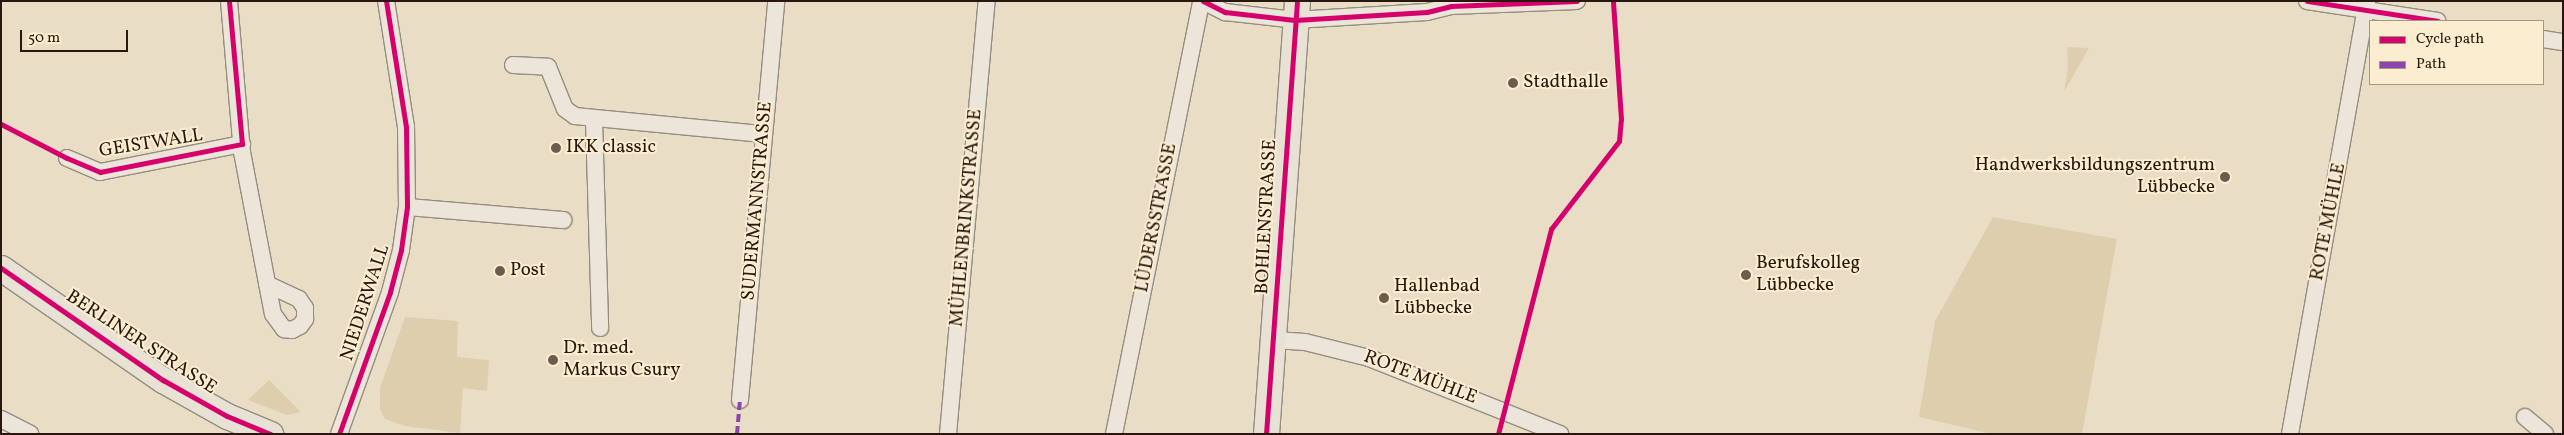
<!DOCTYPE html>
<html>
<head>
<meta charset="utf-8">
<style>
  body { margin:0 }
  #map { position:relative; width:2564px; height:435px; overflow:hidden; background:#e9dec5; font-family:Vollkorn,serif }
  div>[style] { position:absolute }
  [style*='--x'] { left:calc(var(--x)*1px); top:calc(var(--y)*1px); width:calc(var(--w)*1px); rotate:calc(var(--a)*1deg) }
  .green>* { inset:0; background:#decead }
  .roads { filter:drop-shadow(1px 0 #958d7e) drop-shadow(-1px 0 #958d7e) drop-shadow(0 1px #958d7e) drop-shadow(0 -1px #958d7e) }
  .minor>* { height:16px; margin:-8px; padding:0 8px; transform-origin:8px; border-radius:8px; background:#ece6da }
  .primary>* { height:25px; margin:-12.5px; padding:0 12.5px; transform-origin:12.5px; border-radius:12.5px; background:#e8e2d4 }
  .quiet>* { height:4px; margin-top:-2px; transform-origin:0; background:repeating-linear-gradient(90deg,#8e44ad 0 8px,transparent 0 12px) }
  .cycleway>* { height:5px; margin:-2.5px; padding:0 2.5px; transform-origin:2.5px; border-radius:2.5px; background:#d6006c }
  .dots>* { width:14px; height:14px; translate:-50% -50%; box-sizing:border-box; border:2px solid #faedd0; border-radius:50% }
  span { translate:-50% -50%; white-space:nowrap; text-align:center; line-height:1.15; -webkit-text-stroke:4px #faedd0; paint-order:stroke }
  .poi-label { font-size:19px; color:#29160e }
  .left { translate:0 -50%; text-align:left }
  .right { translate:-100% -50%; text-align:right }
  .street-label { font-size:19px; color:#29160e }
  .frame { position:absolute; inset:0; border:2px solid #29160e; pointer-events:none }
  .legend { position:absolute; left:2369px; top:20px; width:175px; height:65px; box-sizing:border-box; background:#faedd0; border:1px solid #a69782; margin:0; padding:6px 9px; list-style:none; font-size:15px; color:#29160e }
  .legend li { display:flex; align-items:center; gap:10px; height:25px }
  .legend b { width:25px; border:1px solid #a69782 }
  .scale { position:absolute; left:20px; top:30px; width:108px; height:22px; box-sizing:border-box; border:2px solid #29160e; border-top:0; padding-left:6px; font-size:15px; line-height:18px; white-space:nowrap; color:#29160e; -webkit-text-stroke:4px #faedd0; paint-order:stroke }
</style>
</head>
<body>
<div id="map">
  <div class="green">
    <div style="clip-path:polygon(2067px 47px,2089px 48px,2064px 92px,2068px 67px)"></div>
    <div style="clip-path:polygon(1993px 217px,2117px 239px,2082px 434px,1992px 434px,1919px 417px,1935px 321px)"></div>
    <div style="clip-path:polygon(405px 317px,458px 321px,457px 357px,489px 360px,487px 391px,463px 388px,460px 433px,405px 426px,385px 419px,380px 409px,380px 388px)"></div>
    <div style="clip-path:polygon(269px 380px,301px 412px,287px 415px,248px 400px)"></div>
  </div>
  <div class="roads">
    <div class="minor">
      <div style="--x:229;--y:1;--w:152;--a:85.1"></div>
      <div style="--x:242;--y:152;--w:165;--a:79.2"></div>
      <div style="--x:273;--y:314;--w:19;--a:54"></div>
      <div style="--x:284;--y:329;--w:8;--a:7"></div>
      <div style="--x:292;--y:330;--w:9;--a:-27"></div>
      <div style="--x:300;--y:326;--w:9;--a:-54"></div>
      <div style="--x:305;--y:319;--w:11;--a:-90"></div>
      <div style="--x:305;--y:308;--w:11;--a:-124"></div>
      <div style="--x:299;--y:299;--w:35;--a:-155"></div>
      <div style="--x:1203;--y:1;--w:25;--a:27"></div>
      <div style="--x:1225;--y:12;--w:70;--a:6.5"></div>
      <div style="--x:1295;--y:20;--w:132;--a:-3.5"></div>
      <div style="--x:1427;--y:12;--w:25;--a:-14"></div>
      <div style="--x:1451;--y:6;--w:126;--a:-2.3"></div>
      <div style="--x:2307;--y:1;--w:132;--a:8.7"></div>
      <div style="--x:2543;--y:39;--w:20;--a:9"></div>
      <div style="--x:513;--y:65;--w:35;--a:3"></div>
      <div style="--x:548;--y:67;--w:45;--a:68"></div>
      <div style="--x:565;--y:109;--w:12;--a:35"></div>
      <div style="--x:575;--y:116;--w:189;--a:5.5"></div>
      <div style="--x:594;--y:120;--w:208;--a:88.3"></div>
      <div style="--x:67;--y:158;--w:36;--a:23"></div>
      <div style="--x:100;--y:172;--w:145;--a:-11.2"></div>
      <div style="--x:407;--y:207;--w:157;--a:4.8"></div>
      <div style="--x:1275;--y:340;--w:30;--a:4"></div>
      <div style="--x:1305;--y:342;--w:66;--a:14"></div>
      <div style="--x:1369;--y:358;--w:206;--a:21.7"></div>
      <div style="--x:740;--y:400;--w:401;--a:-84.8"></div>
      <div style="--x:2525;--y:417;--w:26;--a:40"></div>
      <div style="--x:1;--y:419;--w:33;--a:27"></div>
      <div style="--x:339;--y:434;--w:151;--a:-70.2"></div>
      <div style="--x:390;--y:292;--w:43;--a:-75.3"></div>
      <div style="--x:401;--y:250;--w:43;--a:-82.1"></div>
      <div style="--x:407;--y:207;--w:80;--a:-90.7"></div>
      <div style="--x:406;--y:127;--w:128;--a:-99"></div>
      <div style="--x:948;--y:434;--w:435;--a:-84.9"></div>
      <div style="--x:1114;--y:434;--w:442;--a:-78.6"></div>
      <div style="--x:2290;--y:434;--w:440;--a:-79.9"></div>
    </div>
    <div class="primary">
      <div style="--x:1;--y:268;--w:197;--a:34.7"></div>
      <div style="--x:163;--y:380;--w:73;--a:29.4"></div>
      <div style="--x:227;--y:416;--w:47;--a:22.7"></div>
      <div style="--x:1266;--y:434;--w:434;--a:-85.9"></div>
    </div>
  </div>
  <div class="quiet">
    <div style="--x:737;--y:434;--w:34;--a:-85"></div>
  </div>
  <div class="cycleway">
    <div style="--x:1203;--y:1;--w:25;--a:27"></div>
    <div style="--x:1225;--y:12;--w:70;--a:6.5"></div>
    <div style="--x:1295;--y:20;--w:132;--a:-3.5"></div>
    <div style="--x:1427;--y:12;--w:25;--a:-14"></div>
    <div style="--x:1451;--y:6;--w:126;--a:-2.3"></div>
    <div style="--x:2307;--y:1;--w:132;--a:8.7"></div>
    <div style="--x:1;--y:124;--w:74;--a:27.3"></div>
    <div style="--x:67;--y:158;--w:36;--a:23"></div>
    <div style="--x:100;--y:172;--w:145;--a:-11.2"></div>
    <div style="--x:242;--y:144;--w:144;--a:-95.2"></div>
    <div style="--x:1;--y:268;--w:197;--a:34.7"></div>
    <div style="--x:163;--y:380;--w:73;--a:29.4"></div>
    <div style="--x:227;--y:416;--w:47;--a:22.7"></div>
    <div style="--x:339;--y:434;--w:151;--a:-70.2"></div>
    <div style="--x:390;--y:292;--w:43;--a:-75.3"></div>
    <div style="--x:401;--y:250;--w:43;--a:-82.1"></div>
    <div style="--x:407;--y:207;--w:80;--a:-90.7"></div>
    <div style="--x:406;--y:127;--w:128;--a:-99"></div>
    <div style="--x:1266;--y:434;--w:434;--a:-85.9"></div>
    <div style="--x:1498;--y:434;--w:212;--a:-75.5"></div>
    <div style="--x:1551;--y:229;--w:111;--a:-52.3"></div>
    <div style="--x:1619;--y:141;--w:22;--a:-85"></div>
    <div style="--x:1621;--y:119;--w:118;--a:-93.9"></div>
  </div>
  <div class="dots">
    <div style="left:1513px;top:83px;background:#6c5c4e"></div>
    <div style="left:556px;top:148px;background:#6c5c4e"></div>
    <div style="left:2225px;top:177px;background:#6c5c4e"></div>
    <div style="left:500px;top:271px;background:#6c5c4e"></div>
    <div style="left:1746px;top:275px;background:#6c5c4e"></div>
    <div style="left:1384px;top:298px;background:#6c5c4e"></div>
    <div style="left:553px;top:360px;background:#6c5c4e"></div>
  </div>
  <div class="poi-label">
    <span class="left" style="left:1523px;top:83px">Stadthalle</span>
    <span class="left" style="left:566px;top:148px">IKK classic</span>
    <span class="right" style="left:2215px;top:177px">Handwerksbildungszentrum<br>Lübbecke</span>
    <span class="left" style="left:1756px;top:275px">Berufskolleg<br>Lübbecke</span>
    <span class="left" style="left:510px;top:271px">Post</span>
    <span class="left" style="left:1394px;top:298px">Hallenbad<br>Lübbecke</span>
    <span class="left" style="left:563px;top:360px">Dr. med.<br>Markus Csury</span>
  </div>
  <div class="street-label">
    <span style="left:151px;top:144px;rotate:-9deg">GEISTWALL</span>
    <span style="left:758px;top:201px;rotate:-85deg">SUDERMANNSTRASSE</span>
    <span style="left:1267px;top:217px;rotate:-87deg">BOHLENSTRASSE</span>
    <span style="left:967px;top:218px;rotate:-85deg">MÜHLENBRINKSTRASSE</span>
    <span style="left:1157px;top:218px;rotate:-79deg">LÜDERSSTRASSE</span>
    <span style="left:2329px;top:222px;rotate:-79deg">ROTE MÜHLE</span>
    <span style="left:366px;top:303px;rotate:-72deg">NIEDERWALL</span>
    <span style="left:141px;top:343px;rotate:33deg">BERLINER STRASSE</span>
    <span style="left:1420px;top:378px;rotate:21deg">ROTE MÜHLE</span>
  </div>
  <div class="frame"></div>
  <ul class="legend">
  <li><b style="height:6px;background:#d6006c"></b>Cycle path</li>
  <li><b style="height:6px;background:#8e44ad"></b>Path</li>
  </ul>
  <div class="scale">50 m</div>
</div>
</body>
</html>
